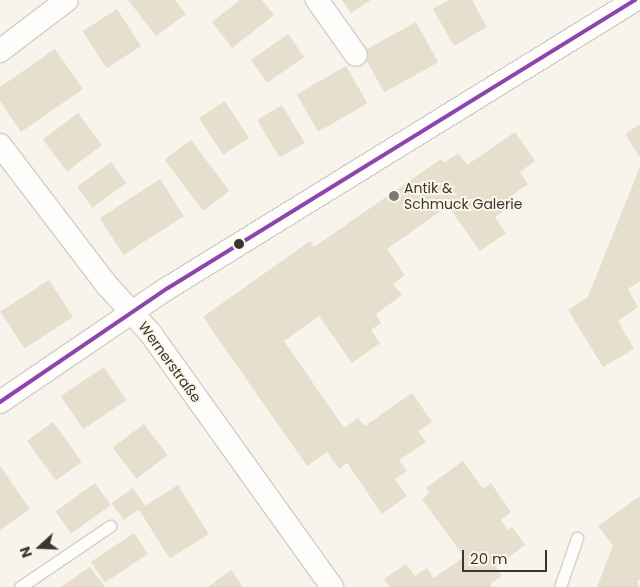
<!DOCTYPE html>
<html>
<head>
<meta charset="utf-8">
<style>
  body { margin:0 }
  #map { position:relative; width:640px; height:587px; overflow:hidden; background:#f7f4ec; font-family:Poppins,sans-serif }
  div>[style] { position:absolute }
  [style*='--x'] { left:calc(var(--x)*1px); top:calc(var(--y)*1px); width:calc(var(--w)*1px); rotate:calc(var(--a)*1deg) }
  .building>* { inset:0; background:#e6dfce; transform-origin:0 0 }
  .roads { filter:drop-shadow(1px 0 #d2d0ca) drop-shadow(-1px 0 #d2d0ca) drop-shadow(0 1px #d2d0ca) drop-shadow(0 -1px #d2d0ca) }
  .lane>* { height:11px; margin:-5.5px; padding:0 5.5px; transform-origin:5.5px; border-radius:5.5px; background:#fefdfc }
  .street>* { height:22px; margin:-11px; padding:0 11px; transform-origin:11px; border-radius:11px; background:#fefdfc }
  .bus-1>* { height:4px; margin:-2px; padding:0 2px; transform-origin:2px; border-radius:2px; background:#8e44ad }
  .dots>* { width:14px; height:14px; translate:-50% -50%; box-sizing:border-box; border:2px solid #fcf6e8; border-radius:50% }
  span { translate:-50% -50%; white-space:nowrap; text-align:center; line-height:1.15; -webkit-text-stroke:4px #fcf6e8; paint-order:stroke }
  .poi-label { font-size:14px; color:#393631 }
  .left { translate:0 -50%; text-align:left }
  .street-label { font-size:14px; color:#393631 }
  .north { position:absolute; left:15px; top:522px; width:50px; height:50px; -webkit-text-stroke:4px #fcf6e8; paint-order:stroke; rotate:250deg; font-size:14px; font-weight:700; line-height:20px; text-align:center; color:#393631 }
  .north::after { content:''; display:block; margin:auto; width:18px; height:22px; background:#393631; clip-path:polygon(50% 0,100% 100%,50% 72%,0 100%) }
  .scale { position:absolute; left:462px; top:550px; width:85px; height:22px; box-sizing:border-box; border:2px solid #393631; border-top:0; padding-left:6px; font-size:15px; line-height:18px; white-space:nowrap; color:#393631; -webkit-text-stroke:4px #fcf6e8; paint-order:stroke }
</style>
</head>
<body>
<div id="map">
  <div class="building">
    <div style="clip-path:polygon(128px 0,175px 0,186px 14px,156px 36px)"></div>
    <div style="clip-path:polygon(240px 0,262px 0,274px 15px,232px 48px,212px 22px)"></div>
    <div style="clip-path:polygon(342px 0,371px 0,351px 13px)"></div>
    <div style="clip-path:polygon(449px 0,472px 0,487px 27px,454px 46px,433px 9px)"></div>
    <div style="left:117px;top:9px;width:44px;height:41px;rotate:57deg"></div>
    <div style="left:416px;top:22px;width:46px;height:62px;rotate:61deg"></div>
    <div style="left:288px;top:34px;width:28px;height:45px;rotate:55deg"></div>
    <div style="clip-path:polygon(55px 49px,83px 89px,21px 132px,0 101px,0 87px)"></div>
    <div style="left:346px;top:66px;width:43px;height:57px;rotate:60deg"></div>
    <div style="left:225px;top:101px;width:44px;height:31px;rotate:57deg"></div>
    <div style="left:282px;top:105px;width:44px;height:29px;rotate:59deg"></div>
    <div style="left:78px;top:113px;width:40px;height:44px;rotate:53deg"></div>
    <div style="clip-path:polygon(640px 124px,640px 158px,625px 134px)"></div>
    <div style="clip-path:polygon(515px 132px,535px 161px,520px 172px,528px 184px,504px 201px,508px 208px,495px 217px,506px 233px,480px 251px,448px 206px,387px 249px,405px 275px,393px 284px,402px 295px,376px 314px,381px 323px,371px 330px,380px 343px,352px 363px,319px 316px,284px 341px,344px 428px,358px 418px,365px 426px,412px 393px,432px 422px,418px 431px,426px 442px,399px 460px,407px 471px,395px 479px,407px 496px,382px 514px,347px 463px,339px 469px,327px 452px,307px 466px,203px 317px,310px 241px,314px 247px,441px 159px,444px 163px,458px 153px,467px 165px)"></div>
    <div style="left:191px;top:140px;width:64px;height:33px;rotate:53deg"></div>
    <div style="left:111px;top:162px;width:26px;height:42px;rotate:54deg"></div>
    <div style="clip-path:polygon(640px 167px,640px 281px,628px 289px,638px 307px,618px 321px,634px 349px,603px 367px,568px 310px,588px 297px)"></div>
    <div style="left:160px;top:179px;width:44px;height:72px;rotate:57deg"></div>
    <div style="left:49px;top:280px;width:44px;height:58px;rotate:57deg"></div>
    <div style="left:104px;top:367px;width:40px;height:52px;rotate:56deg"></div>
    <div style="left:53px;top:422px;width:49px;height:32px;rotate:54deg"></div>
    <div style="left:144px;top:424px;width:39px;height:39px;rotate:53deg"></div>
    <div style="clip-path:polygon(463px 461px,483px 489px,491px 483px,511px 512px,501px 520px,508px 530px,512px 527px,525px 545px,496px 567px,502px 576px,490px 584px,492px 587px,390px 587px,384px 579px,406px 564px,415px 576px,427px 568px,434px 578px,464px 557px,422px 499px,429px 493px,426px 488px)"></div>
    <div style="clip-path:polygon(0 466px,30px 509px,0 530px)"></div>
    <div style="left:95px;top:483px;width:27px;height:49px;rotate:54deg"></div>
    <div style="left:178px;top:485px;width:58px;height:46px;rotate:58deg"></div>
    <div style="left:133px;top:488px;width:21px;height:26px;rotate:55deg"></div>
    <div style="clip-path:polygon(640px 496px,640px 579px,637px 581px,640px 587px,597px 587px,613px 546px,598px 526px)"></div>
    <div style="left:134px;top:533px;width:25px;height:52px;rotate:56deg"></div>
    <div style="clip-path:polygon(90px 567px,105px 587px,61px 587px)"></div>
    <div style="clip-path:polygon(231px 570px,243px 587px,208px 587px)"></div>
  </div>
  <div class="roads">
    <div class="lane">
      <div style="--x:20;--y:587;--w:109;--a:-34.1"></div>
      <div style="--x:560;--y:587;--w:52;--a:-70.9"></div>
    </div>
    <div class="street">
      <div style="--x:317;--y:0;--w:67;--a:54.7"></div>
      <div style="--x:0;--y:51;--w:84;--a:-37.3"></div>
      <div style="--x:0;--y:145;--w:175;--a:52.7"></div>
      <div style="--x:106;--y:284;--w:67;--a:48"></div>
      <div style="--x:151;--y:334;--w:311;--a:54.4"></div>
      <div style="--x:0;--y:402;--w:203;--a:-34.2"></div>
      <div style="--x:168;--y:288;--w:549;--a:-31.66"></div>
    </div>
  </div>
  <div class="bus-1">
    <div style="--x:0;--y:402;--w:203;--a:-34.2"></div>
    <div style="--x:168;--y:288;--w:549;--a:-31.66"></div>
  </div>
  <div class="dots">
    <div style="left:394px;top:196px;background:#7c7872"></div>
    <div style="left:239px;top:244px;background:#393631"></div>
  </div>
  <div class="poi-label">
    <span class="left" style="left:404px;top:196px">Antik &amp;<br>Schmuck Galerie</span>
  </div>
  <div class="street-label">
    <span style="left:170px;top:362px;rotate:54deg">Wernerstraße</span>
  </div>
  <div class="north">N</div>
  <div class="scale">20 m</div>
</div>
</body>
</html>
